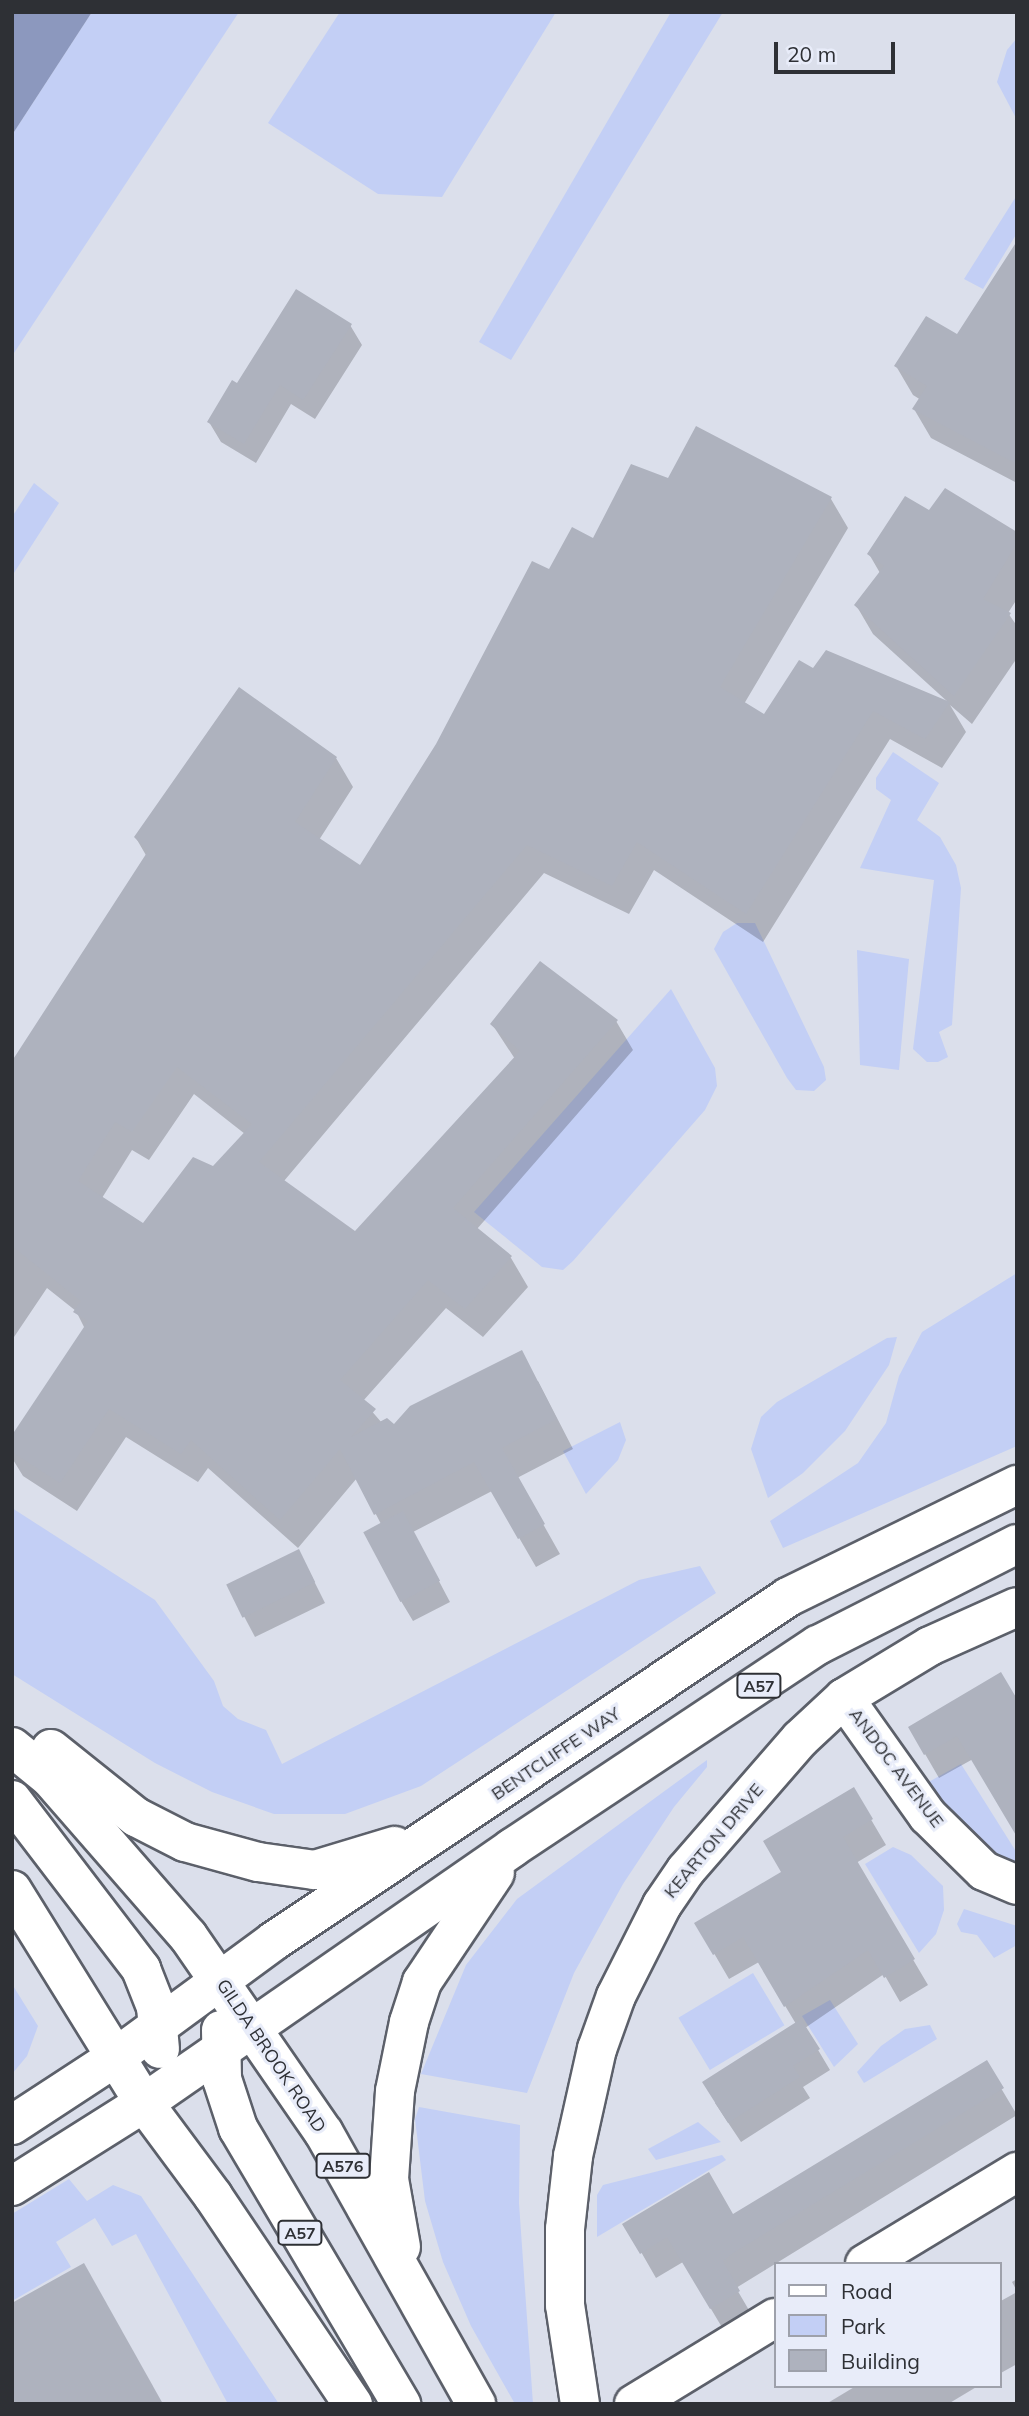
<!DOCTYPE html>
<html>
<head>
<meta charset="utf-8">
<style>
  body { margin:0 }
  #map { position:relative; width:1029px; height:2416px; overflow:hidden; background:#dbdfeb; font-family:Mulish,sans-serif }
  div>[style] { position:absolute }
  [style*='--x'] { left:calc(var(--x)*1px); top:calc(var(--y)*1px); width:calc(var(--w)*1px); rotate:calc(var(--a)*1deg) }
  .green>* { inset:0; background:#c3cff5; transform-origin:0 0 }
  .water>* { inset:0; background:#8c98be }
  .shadow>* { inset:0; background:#0003 }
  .building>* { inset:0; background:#aeb2be; transform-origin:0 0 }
  .roads { filter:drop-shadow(2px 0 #5c606a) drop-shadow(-2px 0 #5c606a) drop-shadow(0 2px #5c606a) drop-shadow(0 -2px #5c606a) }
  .street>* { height:38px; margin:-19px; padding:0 19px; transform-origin:19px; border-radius:19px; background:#fff }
  .primary>* { height:38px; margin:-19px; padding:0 19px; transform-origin:19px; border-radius:19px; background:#fff }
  span { translate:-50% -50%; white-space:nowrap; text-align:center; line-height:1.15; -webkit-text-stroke:6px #e8ecf9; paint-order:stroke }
  .shield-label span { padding:2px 5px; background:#e8ecf9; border:2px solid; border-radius:5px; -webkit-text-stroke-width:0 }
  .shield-label { font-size:16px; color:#2e3035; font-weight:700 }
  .street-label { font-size:18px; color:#2e3035 }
  .frame { position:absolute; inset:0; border:14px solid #2e3035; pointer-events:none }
  .legend { position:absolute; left:774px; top:2262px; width:228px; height:126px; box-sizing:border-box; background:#e8ecf9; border:2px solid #9ea1ab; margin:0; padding:9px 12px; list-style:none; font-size:21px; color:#2e3035 }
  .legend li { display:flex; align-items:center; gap:14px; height:35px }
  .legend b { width:35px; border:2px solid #9ea1ab }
  .scale { position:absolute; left:774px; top:42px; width:121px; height:32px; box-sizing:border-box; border:4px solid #2e3035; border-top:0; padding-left:9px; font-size:21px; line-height:24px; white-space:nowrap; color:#2e3035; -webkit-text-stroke:5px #e8ecf9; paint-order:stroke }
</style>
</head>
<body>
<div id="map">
  <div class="green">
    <div style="clip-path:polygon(92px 12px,239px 12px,12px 356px,12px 135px)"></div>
    <div style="clip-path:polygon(340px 12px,556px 12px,442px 197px,378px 194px,268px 123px)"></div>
    <div style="clip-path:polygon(671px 12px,723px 12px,511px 360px,479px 342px)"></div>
    <div style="clip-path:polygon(1017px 38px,1017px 120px,997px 82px,1007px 50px)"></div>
    <div style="clip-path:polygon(1017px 195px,1017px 233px,983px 289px,964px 279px)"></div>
    <div style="clip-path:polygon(34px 483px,59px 503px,12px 576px,12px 517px)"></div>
    <div style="clip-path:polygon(893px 752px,939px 783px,917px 820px,940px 837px,956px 865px,961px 888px,952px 1025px,939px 1032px,948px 1057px,938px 1062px,927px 1062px,913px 1049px,934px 880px,860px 868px,891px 800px,876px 789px,876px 778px)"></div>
    <div style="clip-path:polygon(737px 923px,755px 923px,824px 1067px,826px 1080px,814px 1091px,796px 1090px,787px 1078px,714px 949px,723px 932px)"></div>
    <div style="clip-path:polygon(857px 950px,909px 959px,899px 1070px,860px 1065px)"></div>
    <div style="clip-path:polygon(671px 989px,715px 1068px,717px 1086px,705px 1110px,573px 1261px,563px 1270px,542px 1267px,474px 1212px)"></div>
    <div style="clip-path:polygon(1017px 1273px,1017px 1446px,783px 1548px,770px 1521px,858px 1463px,886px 1423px,899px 1376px,922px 1332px)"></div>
    <div style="clip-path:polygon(897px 1337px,889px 1365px,845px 1431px,803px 1473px,768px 1498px,751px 1449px,761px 1417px,777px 1402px,887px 1338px)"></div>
    <div style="clip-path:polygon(620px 1422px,626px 1440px,618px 1460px,586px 1494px,563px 1451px)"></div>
    <div style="clip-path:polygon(12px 1508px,155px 1600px,214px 1681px,223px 1706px,238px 1719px,266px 1730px,282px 1764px,639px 1580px,700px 1566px,716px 1593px,421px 1786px,345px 1814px,274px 1814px,212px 1792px,155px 1763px,12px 1674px)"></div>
    <div style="clip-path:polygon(707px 1760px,707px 1767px,674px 1807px,623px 1884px,574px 1973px,527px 2093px,421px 2074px,466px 1965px,517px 1899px)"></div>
    <div style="clip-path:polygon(961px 1764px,1017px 1853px,1017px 1872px,975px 1843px,925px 1784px)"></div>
    <div style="clip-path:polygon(893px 1847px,911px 1855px,943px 1886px,944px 1910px,936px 1934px,919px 1953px,865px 1864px)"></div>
    <div style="clip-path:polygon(964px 1909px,1017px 1926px,1017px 1945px,994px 1958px,977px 1935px,961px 1932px,957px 1924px)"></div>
    <div style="left:753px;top:1973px;width:61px;height:87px;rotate:59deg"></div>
    <div style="clip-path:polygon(12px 1984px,38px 2026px,27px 2056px,12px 2074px)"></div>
    <div style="clip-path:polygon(830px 2000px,858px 2044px,834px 2067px,802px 2016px)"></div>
    <div style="clip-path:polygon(930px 2025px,937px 2039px,864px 2083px,857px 2072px,881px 2046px,905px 2029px)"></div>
    <div style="clip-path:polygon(419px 2107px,520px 2125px,519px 2203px,533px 2404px,515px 2404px,471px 2326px,443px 2262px,425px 2201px,415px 2119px)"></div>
    <div style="clip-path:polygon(698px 2122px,721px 2142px,656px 2160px,648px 2149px)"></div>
    <div style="clip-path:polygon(722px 2155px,726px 2160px,597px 2237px,597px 2195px,603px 2185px)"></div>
    <div style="clip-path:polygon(69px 2179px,87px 2201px,113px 2185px,141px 2196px,279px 2404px,228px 2404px,136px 2234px,112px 2246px,95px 2218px,56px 2242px,71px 2267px,12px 2301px,12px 2214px)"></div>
  </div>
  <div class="water">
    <div style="clip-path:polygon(12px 12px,92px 12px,12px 135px)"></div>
  </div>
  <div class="shadow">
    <div style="clip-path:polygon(1017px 245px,1017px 483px,931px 438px,914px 409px,921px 400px,913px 395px,896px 366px,958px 337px)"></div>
    <div style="clip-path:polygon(350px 325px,362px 345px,315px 419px,291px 404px,256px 463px,221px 442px,209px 422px,238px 386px)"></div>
    <div style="clip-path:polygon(evenodd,668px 480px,831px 499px,848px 528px,744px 704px,765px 717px,814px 671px,949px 703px,873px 634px,856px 605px,880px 573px,869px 554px,929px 512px,1017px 534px,1017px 599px,1008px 613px,1017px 626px,1017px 658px,972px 724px,950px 705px,966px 732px,942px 768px,890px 739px,763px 942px,654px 870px,629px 914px,544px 873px,284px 1181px,355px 1233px,515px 1059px,492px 1024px,616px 1021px,633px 1050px,477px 1229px,511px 1258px,528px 1287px,483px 1337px,446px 1308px,363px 1401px,382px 1423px,394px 1426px,538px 1381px,573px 1449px,517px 1478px,560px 1554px,536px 1567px,492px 1491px,413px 1532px,450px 1602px,413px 1621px,401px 1601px,381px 1524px,357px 1478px,298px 1548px,208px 1468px,198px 1482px,126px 1437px,77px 1511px,23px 1476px,12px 1458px,12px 1438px,85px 1329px,76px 1311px,47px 1288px,12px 1340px,12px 1064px,147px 857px,136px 838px,336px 758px,353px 787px,319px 840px,360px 867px,550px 572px,668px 480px,194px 1094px,245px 1134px,214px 1168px,143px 1225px,102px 1198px,132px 1150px,149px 1160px,194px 1094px)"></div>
    <div style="clip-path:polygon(309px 1571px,325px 1603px,255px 1637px,228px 1586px)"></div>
    <div style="clip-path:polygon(1017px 1695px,1017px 1834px,973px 1759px,939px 1778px,910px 1728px)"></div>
    <div style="clip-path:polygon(853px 1789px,886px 1845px,856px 1863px,928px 1985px,900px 2002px,884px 1974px,805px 2028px,830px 2070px,803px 2087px,810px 2098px,741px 2142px,715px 2103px,796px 2024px,759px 1962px,729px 1979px,697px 1924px,783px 1873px)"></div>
    <div style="clip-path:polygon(986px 2063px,1017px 2115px,736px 2288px,753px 2317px,726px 2334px,683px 2262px,656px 2278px,625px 2224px,732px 2217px)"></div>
    <div style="clip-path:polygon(1017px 2279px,1017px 2291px,1012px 2282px)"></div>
    <div style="clip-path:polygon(1017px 2292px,1017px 2364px,999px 2374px,999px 2302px)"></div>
    <div style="clip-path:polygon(856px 2386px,978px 2386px,948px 2404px,826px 2404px)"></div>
  </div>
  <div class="building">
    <div style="clip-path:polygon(1017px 241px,1017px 464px,912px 409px,927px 386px,894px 366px,926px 316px,957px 334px)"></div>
    <div style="clip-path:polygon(296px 289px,352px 324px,303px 400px,280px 385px,244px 444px,207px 422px,232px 380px,237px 383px)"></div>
    <div style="clip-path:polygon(evenodd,696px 426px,832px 497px,720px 687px,764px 714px,799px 660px,813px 668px,826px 650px,950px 702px,925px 739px,873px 711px,746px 914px,637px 842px,612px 886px,527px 845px,259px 1162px,355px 1231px,520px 1051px,490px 1024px,540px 961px,618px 1020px,453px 1208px,512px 1256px,465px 1309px,428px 1280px,340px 1380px,376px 1409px,351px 1437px,387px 1418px,394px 1424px,410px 1406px,522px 1350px,557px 1419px,502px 1448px,545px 1524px,518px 1539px,474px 1462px,374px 1515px,340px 1449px,280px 1520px,191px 1440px,181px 1454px,109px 1409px,60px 1483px,12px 1452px,12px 1435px,88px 1321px,73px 1312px,81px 1301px,12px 1246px,12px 1061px,148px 851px,134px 837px,239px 687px,337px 757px,295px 822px,360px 865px,436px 744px,532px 561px,549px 569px,572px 527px,593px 538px,631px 464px,668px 478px,696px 426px,177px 1067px,252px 1124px,213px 1166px,193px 1157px,143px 1223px,78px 1181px,115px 1122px,132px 1132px,177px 1067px)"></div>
    <div style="clip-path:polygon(945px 488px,1017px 532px,1017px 543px,983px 599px,1011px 613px,954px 696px,854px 605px,884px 566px,867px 554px,905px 496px,929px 510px)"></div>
    <div style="left:403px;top:1511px;width:79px;height:45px;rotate:62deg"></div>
    <div style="left:299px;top:1549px;width:37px;height:81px;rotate:64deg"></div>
    <div style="clip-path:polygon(1001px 1672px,1017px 1699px,1017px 1837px,957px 1736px,924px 1755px,908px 1727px)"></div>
    <div style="clip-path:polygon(854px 1787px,873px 1819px,843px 1837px,915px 1959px,884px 1978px,868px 1950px,784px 2007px,743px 1937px,713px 1955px,694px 1923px,781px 1872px,763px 1841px)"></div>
    <div style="clip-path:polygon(801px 2019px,820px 2049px,793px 2066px,800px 2077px,728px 2123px,702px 2082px)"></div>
    <div style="clip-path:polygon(987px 2060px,1004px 2088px,733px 2253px,723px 2261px,740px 2291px,710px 2309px,667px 2237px,640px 2254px,622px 2224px,709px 2172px,733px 2214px)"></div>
    <div style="clip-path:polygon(84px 2263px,163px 2404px,12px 2404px,12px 2303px)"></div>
  </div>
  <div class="roads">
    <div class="street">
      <div style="--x:844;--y:1698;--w:145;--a:54.6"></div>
      <div style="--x:928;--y:1816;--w:78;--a:44.5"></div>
      <div style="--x:984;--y:1871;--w:36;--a:23"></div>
      <div style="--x:12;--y:2125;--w:124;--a:-33.2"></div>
      <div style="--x:12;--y:2186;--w:156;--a:-32.2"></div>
      <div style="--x:865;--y:2264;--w:178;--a:-31.2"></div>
      <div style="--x:580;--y:2404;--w:100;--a:-98.6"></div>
      <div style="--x:565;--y:2305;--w:76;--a:-90"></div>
      <div style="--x:565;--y:2229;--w:73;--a:-83.7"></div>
      <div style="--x:573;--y:2156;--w:110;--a:-77.4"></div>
      <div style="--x:597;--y:2049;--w:56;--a:-70.3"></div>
      <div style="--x:616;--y:1996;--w:102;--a:-63.2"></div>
      <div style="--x:662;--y:1905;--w:42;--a:-55.6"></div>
      <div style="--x:686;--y:1870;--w:174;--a:-49"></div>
      <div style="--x:800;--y:1739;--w:60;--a:-43"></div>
      <div style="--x:844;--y:1698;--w:100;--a:-31.2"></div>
      <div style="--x:930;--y:1646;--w:95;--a:-24.1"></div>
      <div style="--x:634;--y:2404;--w:165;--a:-31.4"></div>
    </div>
    <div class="primary">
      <div style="--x:12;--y:1747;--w:49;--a:39.2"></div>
      <div style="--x:50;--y:1778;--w:210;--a:48.9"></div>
      <div style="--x:188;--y:1936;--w:239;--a:55.4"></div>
      <div style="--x:324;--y:2133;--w:311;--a:60.7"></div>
      <div style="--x:51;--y:1749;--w:109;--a:38.7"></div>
      <div style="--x:136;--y:1817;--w:55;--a:27"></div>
      <div style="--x:185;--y:1842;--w:76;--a:15.3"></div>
      <div style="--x:258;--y:1862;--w:58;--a:8"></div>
      <div style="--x:315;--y:1870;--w:83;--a:-16.9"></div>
      <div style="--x:12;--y:1800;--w:213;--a:52.6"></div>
      <div style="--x:141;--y:1969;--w:41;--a:68.5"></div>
      <div style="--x:156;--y:2007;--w:42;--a:84.6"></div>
      <div style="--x:12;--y:1890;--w:251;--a:58.2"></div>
      <div style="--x:144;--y:2103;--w:116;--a:53.4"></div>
      <div style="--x:213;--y:2196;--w:251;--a:56.1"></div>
      <div style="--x:221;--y:2030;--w:49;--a:88.8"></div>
      <div style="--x:222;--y:2079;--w:52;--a:71.9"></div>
      <div style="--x:238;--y:2128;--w:321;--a:59.4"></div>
      <div style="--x:116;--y:2057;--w:196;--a:-36.3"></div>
      <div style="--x:274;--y:1941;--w:618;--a:-33.79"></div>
      <div style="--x:788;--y:1597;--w:255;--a:-26.1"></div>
      <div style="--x:144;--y:2103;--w:448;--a:-34.7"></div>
      <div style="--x:512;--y:1848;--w:367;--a:-33.6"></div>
      <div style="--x:818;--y:1645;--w:223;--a:-26.9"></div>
      <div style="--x:401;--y:2247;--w:69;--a:-100"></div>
      <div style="--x:389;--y:2179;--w:88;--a:-86.1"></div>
      <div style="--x:395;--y:2091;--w:70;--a:-78.5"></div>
      <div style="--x:409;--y:2022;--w:42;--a:-72"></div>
      <div style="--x:422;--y:1982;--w:131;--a:-56.2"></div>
    </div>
  </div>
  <div class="shield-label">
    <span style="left:759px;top:1686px">A57</span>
    <span style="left:343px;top:2166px">A576</span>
    <span style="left:300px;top:2233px">A57</span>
  </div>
  <div class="street-label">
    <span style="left:556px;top:1754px;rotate:-34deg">BENTCLIFFE WAY</span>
    <span style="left:896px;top:1768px;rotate:53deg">ANDOC AVENUE</span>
    <span style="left:714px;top:1841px;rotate:-50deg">KEARTON DRIVE</span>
    <span style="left:271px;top:2056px;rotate:56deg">GILDA BROOK ROAD</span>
  </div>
  <div class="frame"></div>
  <ul class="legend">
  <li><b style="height:9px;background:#fff"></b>Road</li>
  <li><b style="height:19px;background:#c3cff5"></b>Park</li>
  <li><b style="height:19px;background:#aeb2be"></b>Building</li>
  </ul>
  <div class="scale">20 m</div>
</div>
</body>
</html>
